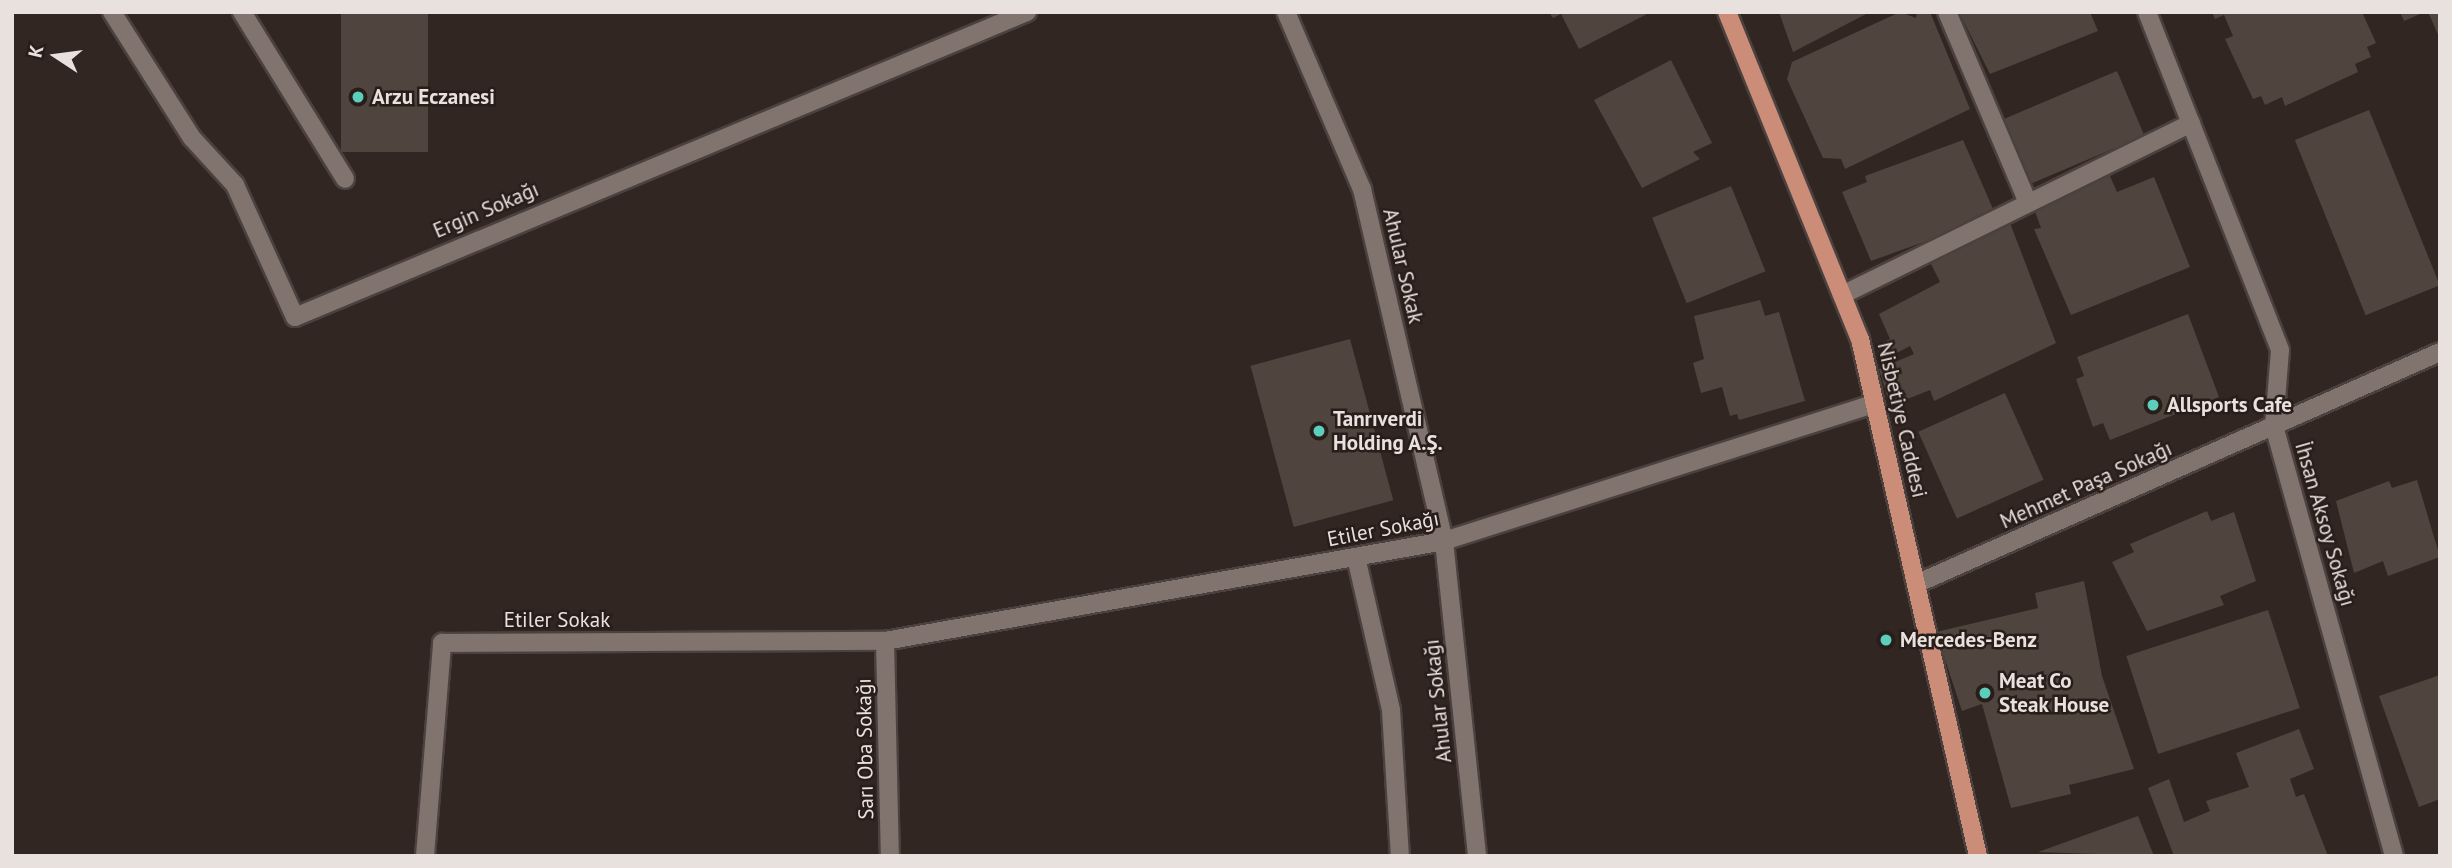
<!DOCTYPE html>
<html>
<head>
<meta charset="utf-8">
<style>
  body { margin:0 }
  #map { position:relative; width:2452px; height:868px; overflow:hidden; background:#322622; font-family:"PT Sans",sans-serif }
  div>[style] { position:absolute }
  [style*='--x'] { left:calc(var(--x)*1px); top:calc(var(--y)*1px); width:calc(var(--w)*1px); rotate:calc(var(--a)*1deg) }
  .building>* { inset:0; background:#50443f; transform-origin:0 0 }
  .roads { filter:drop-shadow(2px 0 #4b413e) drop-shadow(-2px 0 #4b413e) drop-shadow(0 2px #4b413e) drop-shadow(0 -2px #4b413e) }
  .minor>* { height:18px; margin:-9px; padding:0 9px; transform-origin:9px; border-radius:9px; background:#81736e }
  .major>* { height:18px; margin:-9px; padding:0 9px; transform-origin:9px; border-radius:9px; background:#cb8d78 }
  .dots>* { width:19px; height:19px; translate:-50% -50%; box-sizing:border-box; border:4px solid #281d19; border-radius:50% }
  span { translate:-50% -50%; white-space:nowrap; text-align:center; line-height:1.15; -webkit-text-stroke:5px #281d19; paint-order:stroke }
  .poi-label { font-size:21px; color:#e9e1de; font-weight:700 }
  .left { translate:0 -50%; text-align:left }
  .street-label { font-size:21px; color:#e9e1de }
  .frame { position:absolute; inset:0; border:14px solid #e9e1de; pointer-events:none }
  .north { position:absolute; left:21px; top:21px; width:70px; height:70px; -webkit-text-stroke:5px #281d19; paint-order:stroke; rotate:283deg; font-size:19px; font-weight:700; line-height:28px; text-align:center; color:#e9e1de }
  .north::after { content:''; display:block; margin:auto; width:24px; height:32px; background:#e9e1de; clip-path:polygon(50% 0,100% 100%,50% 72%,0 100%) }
</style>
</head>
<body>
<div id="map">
  <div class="building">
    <div style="left:341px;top:12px;width:87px;height:140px"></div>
    <div style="clip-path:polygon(1549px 12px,1651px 12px,1579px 49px,1561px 14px,1553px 18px)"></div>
    <div style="clip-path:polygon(1779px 12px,1870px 12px,1793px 52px)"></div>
    <div style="clip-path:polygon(1900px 12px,1916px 18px,1917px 12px,1930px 12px,1970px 109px,1845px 169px,1841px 159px,1823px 158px,1787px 79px,1792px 62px)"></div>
    <div style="clip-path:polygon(1959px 12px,2090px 12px,2098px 31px,1990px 74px)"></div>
    <div style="clip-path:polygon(2212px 12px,2362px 12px,2376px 43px,2367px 47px,2371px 57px,2355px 64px,2358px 72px,2285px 106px,2282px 97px,2265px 105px,2261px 96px,2253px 99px,2225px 39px,2233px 36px,2224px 15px,2215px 19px)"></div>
    <div style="clip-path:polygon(2400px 12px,2425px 12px,2404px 21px)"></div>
    <div style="clip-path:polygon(2428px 12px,2440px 12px,2440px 39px)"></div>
    <div style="clip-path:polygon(1671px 60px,1712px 143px,1693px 152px,1700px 159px,1642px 188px,1594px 100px)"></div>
    <div style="left:2117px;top:71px;width:70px;height:128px;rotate:67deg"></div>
    <div style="left:2369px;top:110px;width:189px;height:80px;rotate:68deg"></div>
    <div style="clip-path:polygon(1963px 140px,1993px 209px,1970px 219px,1971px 225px,1871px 261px,1842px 192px,1867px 182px,1865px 176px)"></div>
    <div style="clip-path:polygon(2109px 174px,2117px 192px,2154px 177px,2190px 267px,2071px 315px,2034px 229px,2041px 228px,2033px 206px)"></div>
    <div style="left:1731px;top:186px;width:92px;height:85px;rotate:68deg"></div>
    <div style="clip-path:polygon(2010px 223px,2056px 343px,1934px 401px,1930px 390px,1890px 406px,1879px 369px,1914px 354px,1910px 346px,1889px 357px,1882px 343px,1890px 339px,1879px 314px,1940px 282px,1929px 260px)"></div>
    <div style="clip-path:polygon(1760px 300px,1765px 316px,1779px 312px,1805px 401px,1739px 420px,1737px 414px,1730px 416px,1722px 387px,1701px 393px,1693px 363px,1704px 359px,1694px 316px)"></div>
    <div style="clip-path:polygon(2188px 314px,2219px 397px,2110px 440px,2103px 423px,2093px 427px,2076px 379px,2084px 376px,2077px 357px)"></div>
    <div style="left:1350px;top:339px;width:167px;height:103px;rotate:75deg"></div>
    <div style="left:2005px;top:393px;width:95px;height:95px;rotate:66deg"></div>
    <div style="clip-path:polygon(2417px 480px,2440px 557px,2388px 576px,2383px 561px,2354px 573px,2336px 501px,2389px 481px,2392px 488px)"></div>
    <div style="clip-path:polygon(2207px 511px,2211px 521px,2234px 512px,2256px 581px,2220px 596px,2224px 605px,2147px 631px,2112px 562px,2134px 552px,2130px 544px)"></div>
    <div style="clip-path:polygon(2084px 581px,2102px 676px,2134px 769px,2069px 785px,2071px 794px,2011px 808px,1982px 704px,1962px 711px,1936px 632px,2038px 608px,2035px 593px)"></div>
    <div style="left:2268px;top:610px;width:103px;height:149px;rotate:72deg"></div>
    <div style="clip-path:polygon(2440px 675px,2440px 799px,2419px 807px,2379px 696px)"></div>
    <div style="clip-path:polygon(2299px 729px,2314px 769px,2290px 779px,2296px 797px,2304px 794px,2328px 856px,2174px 856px,2148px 788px,2169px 779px,2184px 822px,2210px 811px,2206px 801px,2249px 787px,2236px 753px)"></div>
    <div style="clip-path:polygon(2138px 816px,2154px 856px,2038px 852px)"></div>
  </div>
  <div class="roads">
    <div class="minor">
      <div style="--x:112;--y:12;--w:149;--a:57.6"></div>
      <div style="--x:192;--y:138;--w:64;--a:47.5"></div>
      <div style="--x:235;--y:185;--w:145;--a:65.6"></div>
      <div style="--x:295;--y:317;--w:793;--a:-22.62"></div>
      <div style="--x:242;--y:12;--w:196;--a:58.3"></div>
      <div style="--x:1286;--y:12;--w:193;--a:66.8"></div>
      <div style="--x:1362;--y:189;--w:361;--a:76.9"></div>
      <div style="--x:1444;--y:541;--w:317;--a:84"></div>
      <div style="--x:1947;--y:12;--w:207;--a:67"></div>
      <div style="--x:2147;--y:12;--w:363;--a:68.5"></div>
      <div style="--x:2280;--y:350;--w:76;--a:94.5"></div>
      <div style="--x:2274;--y:426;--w:446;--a:74.4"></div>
      <div style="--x:1842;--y:295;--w:389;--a:-26.2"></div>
      <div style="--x:1356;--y:557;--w:157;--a:77.1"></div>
      <div style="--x:1391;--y:710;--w:146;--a:86.5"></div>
      <div style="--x:1916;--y:584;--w:573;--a:-23.88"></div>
      <div style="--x:885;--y:641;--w:215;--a:88.7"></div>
      <div style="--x:425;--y:856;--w:214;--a:-85.4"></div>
      <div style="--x:442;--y:643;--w:443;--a:-0.3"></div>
      <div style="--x:885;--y:641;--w:568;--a:-10.14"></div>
      <div style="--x:1444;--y:541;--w:451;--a:-17.7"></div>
    </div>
    <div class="major">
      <div style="--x:1727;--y:12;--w:353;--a:67.9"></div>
      <div style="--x:1860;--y:339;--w:530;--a:77.14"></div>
    </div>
  </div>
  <div class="dots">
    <div style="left:358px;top:97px;background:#5bcebc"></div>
    <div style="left:2153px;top:405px;background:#5bcebc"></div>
    <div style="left:1319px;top:431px;background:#5bcebc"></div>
    <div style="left:1886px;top:640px;background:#5bcebc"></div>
    <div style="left:1985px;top:693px;background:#5bcebc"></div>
  </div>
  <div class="poi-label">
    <span class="left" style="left:372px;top:97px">Arzu Eczanesi</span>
    <span class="left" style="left:2167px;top:405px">Allsports Cafe</span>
    <span class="left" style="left:1333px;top:431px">Tanrıverdi<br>Holding A.Ş.</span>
    <span class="left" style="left:1900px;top:640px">Mercedes-Benz</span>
    <span class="left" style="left:1999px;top:693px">Meat Co<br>Steak House</span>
  </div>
  <div class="street-label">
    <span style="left:486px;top:210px;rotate:-23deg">Ergin Sokağı</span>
    <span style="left:1403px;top:266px;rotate:77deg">Ahular Sokak</span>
    <span style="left:1902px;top:420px;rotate:77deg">Nisbetiye Caddesi</span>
    <span style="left:2086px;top:485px;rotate:-24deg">Mehmet Paşa Sokağı</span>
    <span style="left:2325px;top:524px;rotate:74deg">İhsan Aksoy Sokağı</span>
    <span style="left:1383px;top:529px;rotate:-11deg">Etiler Sokağı</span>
    <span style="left:557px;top:620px">Etiler Sokak</span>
    <span style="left:1438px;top:701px;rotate:-96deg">Ahular Sokağı</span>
    <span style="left:865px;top:749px;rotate:-91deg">Sarı Oba Sokağı</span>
  </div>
  <div class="frame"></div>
  <div class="north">K</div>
</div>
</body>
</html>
